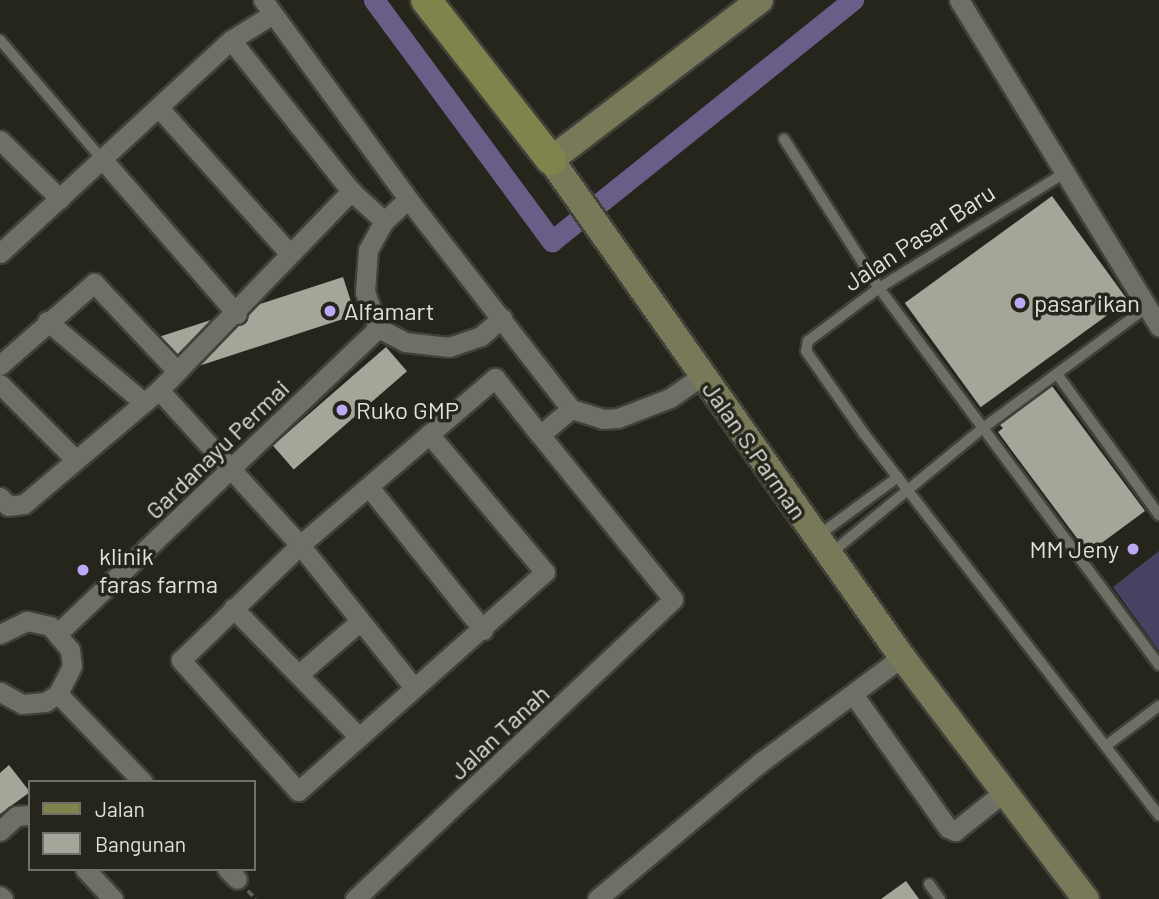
<!DOCTYPE html>
<html>
<head>
<meta charset="utf-8">
<style>
  body { margin:0 }
  #map { position:relative; width:1159px; height:899px; overflow:hidden; background:#25251c; font-family:Barlow,sans-serif }
  div>[style] { position:absolute }
  [style*='--x'] { left:calc(var(--x)*1px); top:calc(var(--y)*1px); width:calc(var(--w)*1px); rotate:calc(var(--a)*1deg) }
  .green>* { inset:0; background:#494161 }
  .canal>* { height:21px; margin:-10.5px; padding:0 10.5px; transform-origin:10.5px; border-radius:10.5px; background:#685e88 }
  .building>* { inset:0; background:#a5a69a; transform-origin:0 0 }
  .path>* { height:3.5px; margin-top:-1.75px; transform-origin:0; background:repeating-linear-gradient(90deg,#5f5f57 0 7px,transparent 0 10.5px) }
  .roads { filter:drop-shadow(2px 0 #404139) drop-shadow(-2px 0 #404139) drop-shadow(0 2px #404139) drop-shadow(0 -2px #404139) }
  .lane>* { height:10px; margin:-5px; padding:0 5px; transform-origin:5px; border-radius:5px; background:#6f7065 }
  .street>* { height:19px; margin:-9.5px; padding:0 9.5px; transform-origin:9.5px; border-radius:9.5px; background:#6f7065 }
  .secondary>* { height:26px; margin:-13px; padding:0 13px; transform-origin:13px; border-radius:13px; background:#787958 }
  .primary>* { height:30px; margin:-15px; padding:0 15px; transform-origin:15px; border-radius:15px; background:#80834c }
  .dots>* { width:19px; height:19px; translate:-50% -50%; box-sizing:border-box; border:4px solid #25251c; border-radius:50% }
  span { translate:-50% -50%; white-space:nowrap; text-align:center; line-height:1.15; -webkit-text-stroke:7px #25251c; paint-order:stroke }
  .street-label { font-size:24px; color:#e0e1db }
  .poi-label { font-size:24px; color:#e0e1db }
  .left { translate:0 -50%; text-align:left }
  .right { translate:-100% -50%; text-align:right }
  .legend { position:absolute; left:28px; top:780px; width:228px; height:91px; box-sizing:border-box; background:#25251c; border:2px solid #707068; margin:0; padding:9px 12px; list-style:none; font-size:21px; color:#e0e1db }
  .legend li { display:flex; align-items:center; gap:14px; height:35px }
  .legend b { width:35px; border:2px solid #707068 }
</style>
</head>
<body>
<div id="map">
  <div class="green">
    <div style="clip-path:polygon(1159px 551px,1159px 651px,1113px 587px)"></div>
  </div>
  <div class="canal">
    <div style="--x:374;--y:0;--w:300;--a:53.6"></div>
    <div style="--x:552;--y:241;--w:386;--a:-38.7"></div>
  </div>
  <div class="building">
    <div style="left:1052px;top:196px;width:129px;height:182px;rotate:54deg"></div>
    <div style="left:343px;top:277px;width:40px;height:197px;rotate:72deg"></div>
    <div style="left:386px;top:347px;width:32px;height:150px;rotate:49deg"></div>
    <div style="clip-path:polygon(1052px 386px,1145px 511px,1088px 553px,998px 432px,1003px 428px,1000px 425px)"></div>
    <div style="clip-path:polygon(9px 765px,30px 792px,0 814px,0 773px)"></div>
    <div style="clip-path:polygon(906px 881px,919px 899px,881px 899px)"></div>
  </div>
  <div class="path">
    <div style="--x:248;--y:891;--w:11;--a:45"></div>
  </div>
  <div class="roads">
    <div class="lane">
      <div style="--x:0;--y:40;--w:158;--a:49.4"></div>
      <div style="--x:784;--y:139;--w:177;--a:57.5"></div>
      <div style="--x:879;--y:288;--w:470;--a:53.4"></div>
      <div style="--x:1066;--y:172;--w:220;--a:148.2"></div>
      <div style="--x:879;--y:288;--w:89;--a:143.3"></div>
      <div style="--x:808;--y:341;--w:10;--a:101"></div>
      <div style="--x:806;--y:351;--w:103;--a:54.9"></div>
      <div style="--x:865;--y:435;--w:481;--a:52.3"></div>
      <div style="--x:1057;--y:374;--w:174;--a:54.1"></div>
      <div style="--x:819;--y:535;--w:98;--a:-36.3"></div>
      <div style="--x:830;--y:554;--w:198;--a:-39.5"></div>
      <div style="--x:983;--y:428;--w:204;--a:-36.4"></div>
      <div style="--x:1107;--y:745;--w:65;--a:-36.9"></div>
      <div style="--x:929;--y:884;--w:19;--a:54"></div>
    </div>
    <div class="street">
      <div style="--x:263;--y:0;--w:246;--a:53.9"></div>
      <div style="--x:408;--y:199;--w:266;--a:52.2"></div>
      <div style="--x:571;--y:409;--w:34;--a:17"></div>
      <div style="--x:603;--y:419;--w:15;--a:-4"></div>
      <div style="--x:618;--y:418;--w:56;--a:-21"></div>
      <div style="--x:670;--y:398;--w:40;--a:-34.9"></div>
      <div style="--x:959;--y:0;--w:383;--a:58.5"></div>
      <div style="--x:231;--y:40;--w:193;--a:51.5"></div>
      <div style="--x:351;--y:191;--w:45;--a:42.3"></div>
      <div style="--x:159;--y:108;--w:195;--a:48.1"></div>
      <div style="--x:0;--y:140;--w:84;--a:44.5"></div>
      <div style="--x:103;--y:160;--w:204;--a:49"></div>
      <div style="--x:408;--y:199;--w:33;--a:137"></div>
      <div style="--x:384;--y:221;--w:33;--a:119"></div>
      <div style="--x:368;--y:250;--w:42;--a:94.1"></div>
      <div style="--x:365;--y:292;--w:38;--a:70"></div>
      <div style="--x:378;--y:328;--w:30;--a:27"></div>
      <div style="--x:405;--y:342;--w:44;--a:6.5"></div>
      <div style="--x:449;--y:347;--w:34;--a:-19"></div>
      <div style="--x:481;--y:336;--w:28;--a:-41"></div>
      <div style="--x:0;--y:253;--w:314;--a:-42.7"></div>
      <div style="--x:231;--y:40;--w:49;--a:-31.8"></div>
      <div style="--x:47;--y:321;--w:124;--a:40.1"></div>
      <div style="--x:0;--y:365;--w:125;--a:-41.1"></div>
      <div style="--x:94;--y:283;--w:121;--a:46.7"></div>
      <div style="--x:0;--y:384;--w:106;--a:45"></div>
      <div style="--x:159;--y:390;--w:210;--a:47.7"></div>
      <div style="--x:300;--y:545;--w:183;--a:51.4"></div>
      <div style="--x:429;--y:434;--w:180;--a:50"></div>
      <div style="--x:545;--y:572;--w:330;--a:138.4"></div>
      <div style="--x:298;--y:791;--w:176;--a:-131.8"></div>
      <div style="--x:181;--y:660;--w:165;--a:-44"></div>
      <div style="--x:300;--y:545;--w:257;--a:-40.6"></div>
      <div style="--x:495;--y:378;--w:73;--a:51.7"></div>
      <div style="--x:369;--y:487;--w:183;--a:51.4"></div>
      <div style="--x:0;--y:497;--w:12;--a:48"></div>
      <div style="--x:8;--y:506;--w:16;--a:-7"></div>
      <div style="--x:24;--y:504;--w:177;--a:-40.2"></div>
      <div style="--x:159;--y:390;--w:277;--a:-46"></div>
      <div style="--x:233;--y:608;--w:180;--a:45.7"></div>
      <div style="--x:58;--y:633;--w:442;--a:-43.6"></div>
      <div style="--x:0;--y:634;--w:30;--a:-26"></div>
      <div style="--x:27;--y:621;--w:24;--a:12"></div>
      <div style="--x:50;--y:626;--w:31;--a:50"></div>
      <div style="--x:70;--y:650;--w:16;--a:83"></div>
      <div style="--x:72;--y:666;--w:31;--a:117"></div>
      <div style="--x:58;--y:694;--w:15;--a:148"></div>
      <div style="--x:45;--y:702;--w:23;--a:175"></div>
      <div style="--x:22;--y:704;--w:25;--a:-151"></div>
      <div style="--x:299;--y:674;--w:78;--a:-40.8"></div>
      <div style="--x:58;--y:694;--w:122;--a:46"></div>
      <div style="--x:853;--y:694;--w:164;--a:54.7"></div>
      <div style="--x:948;--y:828;--w:8;--a:23"></div>
      <div style="--x:955;--y:831;--w:63;--a:-38.5"></div>
      <div style="--x:0;--y:831;--w:22;--a:-43"></div>
      <div style="--x:16;--y:816;--w:14;--a:-4"></div>
      <div style="--x:85;--y:869;--w:41;--a:47"></div>
      <div style="--x:227;--y:869;--w:14;--a:45"></div>
      <div style="--x:0;--y:896;--w:4;--a:45"></div>
      <div style="--x:355;--y:899;--w:437;--a:-43.3"></div>
      <div style="--x:673;--y:599;--w:211;--a:-129"></div>
      <div style="--x:540;--y:435;--w:40;--a:-40"></div>
      <div style="--x:597;--y:899;--w:214;--a:-39.9"></div>
      <div style="--x:761;--y:762;--w:176;--a:-36.7"></div>
    </div>
    <div class="secondary">
      <div style="--x:760;--y:0;--w:263;--a:142.6"></div>
      <div style="--x:551;--y:160;--w:608;--a:54.77"></div>
      <div style="--x:902;--y:657;--w:304;--a:52.8"></div>
    </div>
    <div class="primary">
      <div style="--x:426;--y:0;--w:203;--a:52"></div>
    </div>
  </div>
  <div class="dots">
    <div style="left:1020px;top:303px;background:#bca9f5"></div>
    <div style="left:330px;top:311px;background:#bca9f5"></div>
    <div style="left:342px;top:410px;background:#bca9f5"></div>
    <div style="left:1133px;top:549px;background:#bca9f5"></div>
    <div style="left:83px;top:570px;background:#bca9f5"></div>
  </div>
  <div class="street-label">
    <span style="left:919px;top:237px;rotate:-33deg">Jalan Pasar Baru</span>
    <span style="left:217px;top:449px;rotate:-44deg">Gardanayu Permai</span>
    <span style="left:755px;top:450px;rotate:55deg">Jalan S.Parman</span>
    <span style="left:499px;top:732px;rotate:-43deg">Jalan Tanah</span>
  </div>
  <div class="poi-label">
    <span class="left" style="left:1034px;top:303px">pasar ikan</span>
    <span class="left" style="left:344px;top:311px">Alfamart</span>
    <span class="left" style="left:356px;top:410px">Ruko GMP</span>
    <span class="right" style="left:1119px;top:549px">MM Jeny</span>
    <span class="left" style="left:99px;top:570px">klinik<br>faras farma</span>
  </div>
  <ul class="legend">
  <li><b style="height:9px;background:#80834c"></b>Jalan</li>
  <li><b style="height:19px;background:#a5a69a"></b>Bangunan</li>
  </ul>
</div>
</body>
</html>
